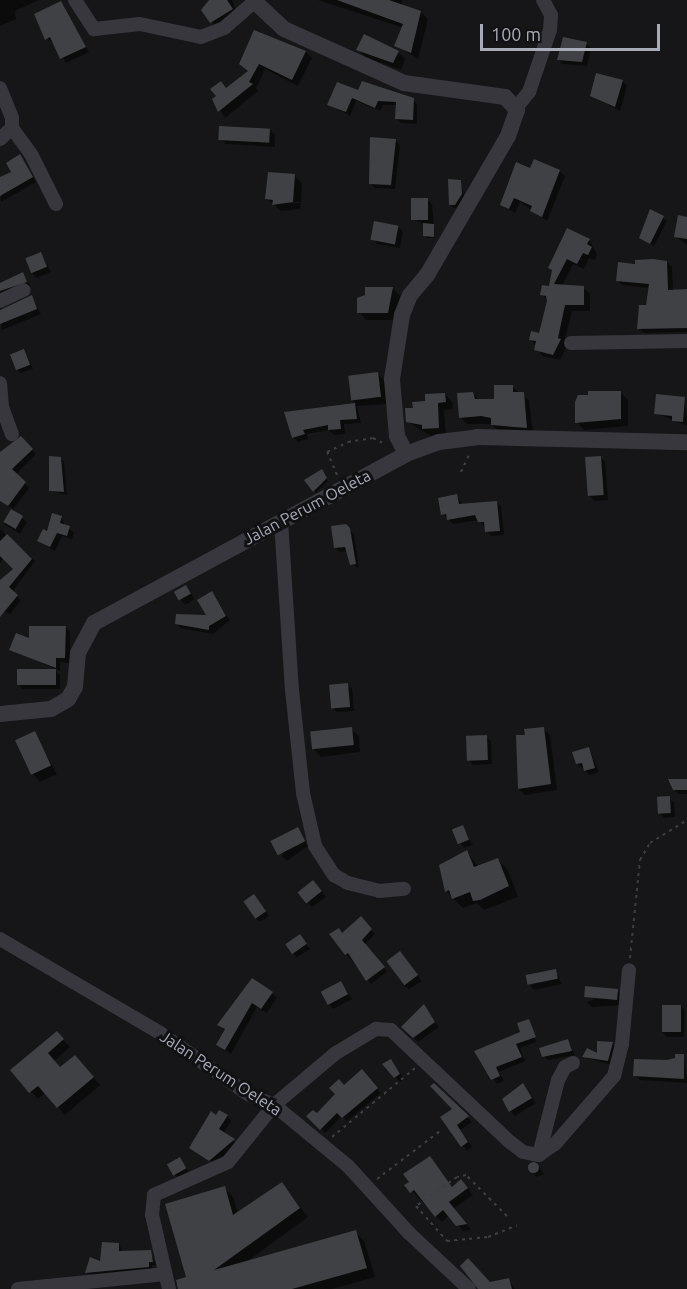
<!DOCTYPE html>
<html>
<head>
<meta charset="utf-8">
<style>
  body { margin:0 }
  #map { position:relative; width:687px; height:1289px; overflow:hidden; background:#161618; font-family:Ubuntu,sans-serif }
  div>[style] { position:absolute }
  [style*='--x'] { left:calc(var(--x)*1px); top:calc(var(--y)*1px); width:calc(var(--w)*1px); rotate:calc(var(--a)*1deg) }
  .shadow>* { inset:0; background:#0007 }
  .building>* { inset:0; background:#404145; transform-origin:0 0 }
  .round { border-radius:50% }
  .path>* { height:2px; margin-top:-1px; transform-origin:0; background:repeating-linear-gradient(90deg,#3d3e44 0 3px,transparent 0 7.5px) }
  .minor>* { height:14px; margin:-7px; padding:0 7px; transform-origin:7px; border-radius:7px; background:#37373d }
  .tertiary>* { height:16px; margin:-8px; padding:0 8px; transform-origin:8px; border-radius:8px; background:#37373d }
  span { translate:-50% -50%; white-space:nowrap; text-align:center; line-height:1.15; -webkit-text-stroke:6px #111113; paint-order:stroke }
  .street-label { font-size:16px; color:#a8acb8 }
  .scale { position:absolute; left:480px; top:24px; width:180px; height:27px; box-sizing:border-box; border:3px solid #a8acb8; border-top:0; padding-left:8px; font-size:18px; line-height:21px; white-space:nowrap; color:#a8acb8; -webkit-text-stroke:4px #111113; paint-order:stroke }
</style>
</head>
<body>
<div id="map">
  <div class="shadow">
    <div style="clip-path:polygon(0 0,39px 0,15px 11px,16px 19px,0 26px)"></div>
    <div style="clip-path:polygon(212px 0,232px 0,237px 14px,215px 27px,206px 4px)"></div>
    <div style="clip-path:polygon(318px 0,402px 0,402px 6px,421px 12px,428px 19px,418px 59px,396px 45px,404px 28px)"></div>
    <div style="clip-path:polygon(60px 3px,89px 52px,66px 63px,54px 42px,46px 39px)"></div>
    <div style="clip-path:polygon(254px 32px,306px 52px,312px 58px,298px 86px,265px 69px,256px 89px,258px 91px,225px 118px,214px 100px,249px 72px,241px 64px)"></div>
    <div style="clip-path:polygon(586px 44px,591px 48px,587px 66px,563px 64px,558px 60px)"></div>
    <div style="clip-path:polygon(358px 49px,398px 52px,405px 59px,401px 70px,365px 57px)"></div>
    <div style="clip-path:polygon(622px 81px,627px 86px,620px 111px,592px 96px)"></div>
    <div style="clip-path:polygon(359px 92px,413px 100px,417px 104px,417px 124px,401px 123px,397px 119px,397px 105px,383px 105px,380px 111px,356px 101px,350px 116px,329px 104px)"></div>
    <div style="clip-path:polygon(270px 130px,275px 135px,275px 147px,226px 144px,221px 139px)"></div>
    <div style="clip-path:polygon(395px 140px,400px 145px,395px 189px,375px 188px,370px 183px)"></div>
    <div style="clip-path:polygon(20px 156px,36px 182px,1px 202px,0 179px,13px 172px)"></div>
    <div style="clip-path:polygon(531px 170px,559px 171px,565px 176px,547px 221px,520px 202px,515px 213px,502px 205px)"></div>
    <div style="clip-path:polygon(295px 176px,302px 183px,301px 202px,274px 203px,301px 203px,300px 209px,281px 211px,267px 199px)"></div>
    <div style="clip-path:polygon(460px 181px,465px 198px,459px 208px,454px 208px,450px 205px)"></div>
    <div style="clip-path:polygon(427px 200px,432px 204px,435px 238px,426px 238px,424px 224px,412px 219px)"></div>
    <div style="clip-path:polygon(651px 211px,667px 221px,654px 246px,640px 238px)"></div>
    <div style="clip-path:polygon(687px 218px,687px 245px,675px 236px)"></div>
    <div style="clip-path:polygon(399px 227px,403px 232px,400px 248px,377px 244px,373px 239px)"></div>
    <div style="clip-path:polygon(589px 240px,597px 254px,595px 260px,589px 258px,584px 269px,573px 264px,562px 286px,583px 287px,590px 294px,590px 311px,572px 311px,564px 343px,567px 346px,560px 360px,542px 356px,531px 339px,540px 335px,548px 301px,542px 295px,551px 288px,553px 271px)"></div>
    <div style="clip-path:polygon(41px 254px,51px 272px,37px 278px,32px 273px)"></div>
    <div style="clip-path:polygon(667px 262px,672px 267px,673px 291px,687px 291px,687px 332px,644px 333px,639px 328px,650px 288px,622px 285px,617px 280px,619px 264px)"></div>
    <div style="clip-path:polygon(22px 274px,31px 287px,0 298px,0 284px)"></div>
    <div style="clip-path:polygon(367px 289px,393px 289px,400px 296px,395px 320px,366px 320px,359px 312px)"></div>
    <div style="clip-path:polygon(31px 297px,41px 314px,2px 330px,0 310px)"></div>
    <div style="clip-path:polygon(24px 351px,33px 369px,21px 373px,16px 369px)"></div>
    <div style="clip-path:polygon(378px 374px,385px 381px,387px 404px,357px 406px,361px 423px,344px 424px,345px 434px,334px 435px,329px 430px,307px 434px,308px 439px,298px 442px,293px 437px,286px 413px,357px 404px,351px 399px)"></div>
    <div style="clip-path:polygon(512px 387px,529px 400px,533px 433px,499px 431px,491px 424px,467px 424px,460px 417px,473px 394px,479px 400px,495px 400px)"></div>
    <div style="clip-path:polygon(620px 392px,628px 400px,628px 426px,584px 430px,577px 422px,589px 397px)"></div>
    <div style="clip-path:polygon(445px 394px,452px 402px,453px 409px,444px 410px,446px 435px,431px 436px,408px 422px,414px 409px)"></div>
    <div style="clip-path:polygon(685px 399px,687px 426px,656px 413px)"></div>
    <div style="clip-path:polygon(20px 438px,36px 454px,16px 474px,29px 488px,12px 511px,27px 522px,20px 534px,4px 524px,13px 509px,0 501px,0 452px)"></div>
    <div style="clip-path:polygon(600px 457px,605px 462px,608px 500px,595px 501px,590px 496px)"></div>
    <div style="clip-path:polygon(60px 458px,64px 462px,67px 495px,51px 491px)"></div>
    <div style="clip-path:polygon(323px 473px,328px 481px,316px 493px,306px 480px)"></div>
    <div style="clip-path:polygon(457px 496px,463px 505px,496px 502px,501px 507px,504px 535px,491px 536px,479px 520px,453px 524px,443px 514px)"></div>
    <div style="clip-path:polygon(61px 517px,65px 526px,74px 532px,72px 539px,62px 536px,55px 551px,39px 541px)"></div>
    <div style="clip-path:polygon(346px 526px,354px 534px,359px 568px,351px 564px,347px 551px,340px 552px,336px 548px)"></div>
    <div style="clip-path:polygon(0 529px,35px 561px,12px 592px,21px 600px,10px 614px,0 610px,0 582px,15px 569px,4px 558px,0 563px)"></div>
    <div style="clip-path:polygon(186px 587px,195px 599px,185px 605px,181px 600px)"></div>
    <div style="clip-path:polygon(212px 593px,230px 620px,213px 634px,181px 628px,177px 624px,209px 617px)"></div>
    <div style="clip-path:polygon(66px 627px,70px 632px,70px 663px,60px 662px,60px 671px,11px 649px)"></div>
    <div style="clip-path:polygon(55px 670px,60px 675px,60px 689px,23px 689px,18px 685px)"></div>
    <div style="clip-path:polygon(347px 684px,352px 689px,354px 711px,337px 712px,332px 707px)"></div>
    <div style="clip-path:polygon(351px 729px,359px 736px,360px 752px,321px 757px,314px 749px)"></div>
    <div style="clip-path:polygon(543px 729px,550px 735px,557px 790px,525px 795px,519px 789px,527px 736px)"></div>
    <div style="clip-path:polygon(34px 733px,57px 774px,40px 782px,33px 774px)"></div>
    <div style="clip-path:polygon(486px 737px,491px 741px,492px 764px,473px 765px,469px 760px)"></div>
    <div style="clip-path:polygon(589px 749px,599px 772px,590px 775px,577px 764px)"></div>
    <div style="clip-path:polygon(687px 780px,687px 794px,679px 794px,674px 790px)"></div>
    <div style="clip-path:polygon(669px 798px,674px 803px,675px 817px,664px 818px,660px 813px)"></div>
    <div style="clip-path:polygon(462px 827px,473px 845px,464px 848px,454px 831px)"></div>
    <div style="clip-path:polygon(298px 829px,308px 846px,287px 861px,282px 856px)"></div>
    <div style="clip-path:polygon(467px 852px,479px 867px,498px 860px,508px 870px,518px 897px,484px 910px,477px 903px,463px 908px,446px 891px,448px 859px)"></div>
    <div style="clip-path:polygon(317px 886px,326px 897px,312px 907px,308px 903px)"></div>
    <div style="clip-path:polygon(254px 896px,269px 916px,260px 922px,255px 918px)"></div>
    <div style="clip-path:polygon(361px 918px,375px 934px,365px 944px,387px 972px,371px 984px,331px 935px,343px 934px)"></div>
    <div style="clip-path:polygon(300px 936px,310px 949px,297px 957px,292px 953px)"></div>
    <div style="clip-path:polygon(400px 953px,422px 981px,409px 989px,404px 985px)"></div>
    <div style="clip-path:polygon(555px 970px,562px 984px,534px 990px,530px 986px)"></div>
    <div style="clip-path:polygon(252px 980px,277px 997px,267px 1013px,257px 1007px,231px 1054px,218px 1045px,226px 1031px,219px 1025px)"></div>
    <div style="clip-path:polygon(341px 983px,352px 999px,333px 1009px,329px 1004px)"></div>
    <div style="clip-path:polygon(617px 991px,622px 995px,621px 1005px,592px 1007px,587px 1002px)"></div>
    <div style="clip-path:polygon(424px 1006px,439px 1027px,418px 1042px,403px 1027px)"></div>
    <div style="clip-path:polygon(681px 1006px,685px 1011px,684px 1037px,667px 1037px,662px 1032px)"></div>
    <div style="clip-path:polygon(529px 1020px,536px 1042px,520px 1048px,525px 1061px,499px 1072px,504px 1081px,497px 1084px,476px 1052px,522px 1033px)"></div>
    <div style="clip-path:polygon(57px 1033px,70px 1047px,54px 1061px,61px 1069px,82px 1064px,100px 1085px,65px 1115px,45px 1093px,38px 1099px,12px 1070px)"></div>
    <div style="clip-path:polygon(567px 1040px,575px 1055px,548px 1060px,544px 1056px)"></div>
    <div style="clip-path:polygon(612px 1044px,616px 1048px,612px 1065px,584px 1057px,598px 1055px)"></div>
    <div style="clip-path:polygon(684px 1056px,687px 1083px,640px 1080px,635px 1075px)"></div>
    <div style="clip-path:polygon(391px 1060px,404px 1079px,400px 1082px,395px 1077px)"></div>
    <div style="clip-path:polygon(362px 1072px,381px 1093px,347px 1121px,342px 1116px,325px 1133px,308px 1116px,317px 1116px)"></div>
    <div style="clip-path:polygon(434px 1085px,472px 1122px,460px 1130px,472px 1147px,467px 1151px,442px 1117px,454px 1109px)"></div>
    <div style="clip-path:polygon(523px 1085px,536px 1103px,515px 1116px,510px 1111px)"></div>
    <div style="clip-path:polygon(227px 1116px,231px 1121px,223px 1134px,238px 1145px,215px 1164px,196px 1152px,217px 1117px)"></div>
    <div style="clip-path:polygon(430px 1158px,453px 1188px,467px 1187px,473px 1195px,454px 1208px,471px 1230px,463px 1231px,449px 1216px,442px 1222px,406px 1185px)"></div>
    <div style="clip-path:polygon(179px 1159px,190px 1173px,180px 1179px,175px 1175px)"></div>
    <div style="clip-path:polygon(529px 1165px,538px 1165px,544px 1174px,536px 1177px)"></div>
    <div style="clip-path:polygon(282px 1184px,308px 1217px,246px 1262px,355px 1232px,364px 1241px,375px 1277px,332px 1289px,180px 1289px,188px 1278px,224px 1188px,233px 1197px,238px 1214px)"></div>
    <div style="clip-path:polygon(119px 1244px,123px 1252px,150px 1251px,156px 1265px,152px 1265px,152px 1270px,90px 1276px,87px 1272px)"></div>
    <div style="clip-path:polygon(509px 1280px,515px 1289px,480px 1289px,490px 1284px)"></div>
  </div>
  <div class="building">
    <div style="clip-path:polygon(209px 0,227px 0,233px 9px,210px 23px,201px 10px)"></div>
    <div style="clip-path:polygon(337px 0,389px 0,421px 11px,411px 53px,394px 46px,403px 24px)"></div>
    <div style="clip-path:polygon(61px 1px,86px 47px,60px 59px,50px 37px,45px 40px,34px 14px)"></div>
    <div style="clip-path:polygon(254px 30px,306px 51px,292px 80px,259px 64px,249px 82px,253px 84px,218px 112px,212px 99px,216px 96px,210px 89px,221px 81px,226px 88px,248px 71px,239px 64px)"></div>
    <div style="clip-path:polygon(364px 34px,399px 51px,393px 63px,356px 50px)"></div>
    <div style="clip-path:polygon(563px 37px,587px 42px,582px 62px,557px 60px)"></div>
    <div style="clip-path:polygon(596px 73px,623px 80px,615px 107px,590px 96px)"></div>
    <div style="clip-path:polygon(362px 81px,414px 98px,413px 120px,395px 119px,396px 102px,378px 101px,375px 108px,352px 98px,346px 112px,327px 105px,337px 82px,358px 90px)"></div>
    <div style="left:219px;top:126px;width:51px;height:14px;rotate:3deg"></div>
    <div style="clip-path:polygon(370px 137px,396px 139px,391px 185px,369px 184px)"></div>
    <div style="clip-path:polygon(20px 154px,33px 177px,0 196px,0 177px,11px 172px,6px 163px)"></div>
    <div style="clip-path:polygon(534px 159px,560px 170px,542px 217px,530px 211px,532px 206px,514px 198px,509px 209px,500px 205px,516px 162px,530px 168px)"></div>
    <div style="clip-path:polygon(268px 172px,295px 174px,293px 202px,272px 205px,273px 200px,265px 199px)"></div>
    <div style="clip-path:polygon(448px 179px,461px 180px,462px 194px,455px 205px,449px 205px)"></div>
    <div style="left:411px;top:198px;width:17px;height:22px"></div>
    <div style="clip-path:polygon(650px 209px,664px 216px,650px 244px,639px 238px)"></div>
    <div style="clip-path:polygon(678px 215px,687px 217px,687px 239px,674px 237px)"></div>
    <div style="left:374px;top:221px;width:25px;height:19px;rotate:11deg"></div>
    <div style="clip-path:polygon(423px 223px,434px 224px,434px 237px,423px 236px)"></div>
    <div style="clip-path:polygon(567px 228px,590px 239px,587px 244px,592px 247px,588px 255px,583px 253px,577px 264px,567px 259px,554px 284px,584px 286px,584px 305px,565px 305px,558px 338px,561px 339px,553px 355px,534px 350px,536px 341px,529px 340px,531px 331px,539px 333px,547px 301px,546px 296px,540px 295px,542px 285px,549px 286px,552px 270px,548px 268px)"></div>
    <div style="left:41px;top:252px;width:16px;height:17px;rotate:68deg"></div>
    <div style="clip-path:polygon(653px 259px,667px 261px,668px 290px,687px 289px,687px 328px,637px 329px,639px 305px,646px 305px,649px 284px,616px 281px,618px 262px,635px 264px,635px 260px)"></div>
    <div style="clip-path:polygon(23px 272px,27px 282px,0 291px,0 283px)"></div>
    <div style="clip-path:polygon(365px 287px,393px 287px,388px 313px,357px 313px,357px 298px,365px 295px)"></div>
    <div style="clip-path:polygon(32px 295px,37px 309px,0 324px,0 310px)"></div>
    <div style="left:24px;top:349px;width:17px;height:15px;rotate:69deg"></div>
    <div style="left:378px;top:372px;width:25px;height:30px;rotate:83deg"></div>
    <div style="clip-path:polygon(494px 385px,513px 385px,513px 392px,524px 392px,527px 428px,491px 425px,491px 418px,481px 416px,459px 418px,457px 393px,473px 392px,475px 399px,494px 399px)"></div>
    <div style="clip-path:polygon(588px 391px,621px 391px,621px 419px,575px 423px,575px 402px,578px 395px,588px 395px)"></div>
    <div style="clip-path:polygon(445px 393px,446px 402px,438px 403px,439px 428px,422px 429px,422px 425px,406px 422px,405px 408px,413px 408px,412px 402px,425px 401px,425px 394px)"></div>
    <div style="clip-path:polygon(656px 394px,685px 397px,683px 422px,672px 421px,672px 416px,654px 414px)"></div>
    <div style="clip-path:polygon(355px 403px,357px 419px,340px 420px,341px 429px,328px 430px,328px 425px,303px 430px,305px 434px,292px 438px,284px 412px)"></div>
    <div style="clip-path:polygon(21px 436px,33px 449px,12px 469px,26px 482px,8px 506px,0 501px,0 452px)"></div>
    <div style="clip-path:polygon(49px 456px,61px 457px,64px 492px,49px 491px)"></div>
    <div style="left:601px;top:456px;width:39px;height:16px;rotate:86deg"></div>
    <div style="clip-path:polygon(322px 469px,327px 478px,313px 492px,304px 480px)"></div>
    <div style="clip-path:polygon(457px 494px,459px 504px,497px 501px,500px 531px,485px 532px,484px 522px,478px 522px,475px 515px,447px 520px,446px 514px,441px 515px,438px 498px)"></div>
    <div style="left:11px;top:509px;width:14px;height:15px;rotate:30deg"></div>
    <div style="clip-path:polygon(52px 513px,62px 516px,60px 523px,70px 526px,67px 536px,57px 533px,50px 547px,37px 541px,43px 529px,47px 531px)"></div>
    <div style="clip-path:polygon(346px 524px,350px 528px,356px 564px,350px 565px,345px 547px,334px 548px,331px 526px)"></div>
    <div style="clip-path:polygon(7px 534px,32px 559px,9px 587px,18px 595px,0 617px,0 580px,13px 569px,0 556px,0 541px)"></div>
    <div style="left:186px;top:585px;width:10px;height:14px;rotate:61deg"></div>
    <div style="clip-path:polygon(212px 591px,226px 616px,209px 626px,209px 630px,175px 624px,176px 614px,206px 615px,197px 600px)"></div>
    <div style="clip-path:polygon(29px 626px,66px 626px,65px 658px,56px 658px,56px 668px,9px 650px,16px 633px,29px 638px)"></div>
    <div style="left:56px;top:669px;width:16px;height:39px;rotate:90deg"></div>
    <div style="left:348px;top:683px;width:24px;height:19px;rotate:85deg"></div>
    <div style="left:352px;top:727px;width:18px;height:42px;rotate:84deg"></div>
    <div style="clip-path:polygon(544px 727px,551px 784px,518px 789px,516px 735px,525px 735px,524px 729px)"></div>
    <div style="left:35px;top:731px;width:38px;height:22px;rotate:65deg"></div>
    <div style="left:487px;top:735px;width:25px;height:21px;rotate:88deg"></div>
    <div style="clip-path:polygon(589px 747px,595px 768px,584px 771px,582px 763px,576px 764px,572px 752px)"></div>
    <div style="clip-path:polygon(668px 779px,687px 779px,687px 790px,673px 790px)"></div>
    <div style="left:670px;top:796px;width:17px;height:13px;rotate:87deg"></div>
    <div style="left:463px;top:825px;width:16px;height:12px;rotate:68deg"></div>
    <div style="left:298px;top:827px;width:16px;height:31px;rotate:63deg"></div>
    <div style="clip-path:polygon(467px 850px,474px 867px,498px 858px,509px 886px,480px 900px,473px 901px,470px 892px,452px 899px,449px 890px,445px 892px,439px 865px)"></div>
    <div style="left:313px;top:880px;width:14px;height:20px;rotate:51deg"></div>
    <div style="left:254px;top:894px;width:21px;height:13px;rotate:55deg"></div>
    <div style="clip-path:polygon(361px 916px,372px 929px,362px 940px,385px 967px,366px 981px,348px 953px,345px 955px,329px 934px,339px 928px,342px 933px)"></div>
    <div style="left:300px;top:934px;width:12px;height:18px;rotate:55deg"></div>
    <div style="left:400px;top:951px;width:30px;height:17px;rotate:53deg"></div>
    <div style="left:556px;top:969px;width:10px;height:31px;rotate:79deg"></div>
    <div style="clip-path:polygon(252px 978px,273px 992px,261px 1009px,252px 1003px,225px 1050px,216px 1045px,225px 1029px,217px 1025px)"></div>
    <div style="left:341px;top:981px;width:15px;height:23px;rotate:62deg"></div>
    <div style="left:618px;top:989px;width:11px;height:33px;rotate:95deg"></div>
    <div style="clip-path:polygon(424px 1004px,435px 1022px,413px 1038px,401px 1027px)"></div>
    <div style="left:662px;top:1005px;width:19px;height:27px"></div>
    <div style="clip-path:polygon(529px 1019px,536px 1037px,516px 1044px,522px 1057px,496px 1067px,500px 1076px,491px 1080px,474px 1051px,520px 1032px,517px 1023px)"></div>
    <div style="clip-path:polygon(57px 1031px,64px 1039px,48px 1053px,60px 1067px,75px 1055px,94px 1077px,57px 1108px,38px 1086px,29px 1093px,10px 1070px)"></div>
    <div style="clip-path:polygon(568px 1039px,572px 1051px,542px 1057px,539px 1048px)"></div>
    <div style="clip-path:polygon(597px 1041px,613px 1042px,608px 1061px,582px 1057px,587px 1048px,597px 1053px)"></div>
    <div style="clip-path:polygon(675px 1054px,684px 1054px,684px 1079px,633px 1076px,634px 1059px,667px 1060px,675px 1058px)"></div>
    <div style="clip-path:polygon(391px 1059px,400px 1074px,394px 1078px,382px 1064px)"></div>
    <div style="clip-path:polygon(362px 1069px,378px 1088px,342px 1118px,337px 1113px,320px 1130px,306px 1116px,313px 1110px,317px 1113px,335px 1094px,329px 1088px,339px 1079px,344px 1085px)"></div>
    <div style="clip-path:polygon(434px 1083px,469px 1116px,457px 1125px,468px 1142px,461px 1147px,440px 1117px,452px 1109px,430px 1086px)"></div>
    <div style="clip-path:polygon(523px 1083px,532px 1098px,509px 1112px,502px 1099px)"></div>
    <div style="clip-path:polygon(219px 1110px,228px 1115px,219px 1129px,235px 1139px,209px 1161px,189px 1148px,211px 1111px,216px 1115px)"></div>
    <div style="clip-path:polygon(430px 1156px,452px 1187px,461px 1179px,468px 1188px,449px 1202px,467px 1224px,456px 1226px,443px 1210px,435px 1217px,414px 1190px,410px 1193px,404px 1185px,409px 1182px,403px 1174px)"></div>
    <div style="left:180px;top:1157px;width:13px;height:15px;rotate:61deg"></div>
    <div class="round" style="left:527.5px;top:1161.5px;width:11px;height:11px"></div>
    <div style="clip-path:polygon(282px 1182px,300px 1208px,214px 1270px,356px 1230px,367px 1268px,292px 1289px,178px 1289px,176px 1280px,186px 1277px,165px 1204px,225px 1186px,233px 1215px)"></div>
    <div style="clip-path:polygon(102px 1242px,119px 1243px,119px 1251px,151px 1250px,153px 1262px,149px 1262px,149px 1267px,85px 1273px,90px 1257px,100px 1261px)"></div>
    <div style="clip-path:polygon(468px 1258px,490px 1282px,509px 1278px,512px 1289px,478px 1289px,460px 1266px)"></div>
  </div>
  <div class="path">
    <div style="--x:461;--y:472;--w:21;--a:-65"></div>
    <div style="--x:337;--y:475;--w:25;--a:-113"></div>
    <div style="--x:327;--y:452;--w:23;--a:-25"></div>
    <div style="--x:348;--y:442;--w:25;--a:-9"></div>
    <div style="--x:373;--y:438;--w:13;--a:27"></div>
    <div style="--x:630;--y:958;--w:99;--a:-84.2"></div>
    <div style="--x:640;--y:860;--w:20;--a:-60"></div>
    <div style="--x:650;--y:843;--w:44;--a:-31.9"></div>
    <div style="--x:332;--y:1137;--w:108;--a:-39.7"></div>
    <div style="--x:377;--y:1179;--w:79;--a:-37.3"></div>
    <div style="--x:507;--y:1216;--w:58;--a:-135"></div>
    <div style="--x:466;--y:1175;--w:9;--a:167"></div>
    <div style="--x:457;--y:1177;--w:50;--a:144.7"></div>
    <div style="--x:416;--y:1206;--w:47;--a:48.5"></div>
    <div style="--x:447;--y:1241;--w:41;--a:-5.6"></div>
    <div style="--x:488;--y:1237;--w:31;--a:-22"></div>
  </div>
  <div class="minor">
    <div style="--x:75;--y:0;--w:35;--a:57"></div>
    <div style="--x:94;--y:29;--w:46;--a:-6.2"></div>
    <div style="--x:140;--y:24;--w:62;--a:12"></div>
    <div style="--x:201;--y:37;--w:25;--a:-21"></div>
    <div style="--x:224;--y:28;--w:40;--a:-41"></div>
    <div style="--x:0;--y:88;--w:32;--a:68"></div>
    <div style="--x:12;--y:118;--w:10;--a:90"></div>
    <div style="--x:12;--y:128;--w:16;--a:137"></div>
    <div style="--x:516;--y:108;--w:21;--a:-51"></div>
    <div style="--x:529;--y:92;--w:65;--a:-71.3"></div>
    <div style="--x:550;--y:30;--w:15;--a:-86"></div>
    <div style="--x:551;--y:15;--w:17;--a:-118"></div>
    <div style="--x:12;--y:128;--w:32;--a:54"></div>
    <div style="--x:31;--y:154;--w:56;--a:63.4"></div>
    <div style="--x:0;--y:301;--w:26;--a:-25"></div>
    <div style="--x:571;--y:343;--w:116;--a:-1"></div>
    <div style="--x:0;--y:383;--w:24;--a:85"></div>
    <div style="--x:2;--y:407;--w:29;--a:70"></div>
    <div style="--x:281;--y:521;--w:169;--a:86.3"></div>
    <div style="--x:292;--y:690;--w:104;--a:83.9"></div>
    <div style="--x:303;--y:793;--w:54;--a:77.2"></div>
    <div style="--x:315;--y:846;--w:35;--a:57"></div>
    <div style="--x:334;--y:875;--w:16;--a:30"></div>
    <div style="--x:348;--y:883;--w:32;--a:14"></div>
    <div style="--x:379;--y:891;--w:25;--a:-5"></div>
    <div style="--x:0;--y:939;--w:186;--a:30.4"></div>
    <div style="--x:160;--y:1033;--w:107;--a:34.7"></div>
    <div style="--x:248;--y:1094;--w:28;--a:23"></div>
    <div style="--x:274;--y:1105;--w:96;--a:39.5"></div>
    <div style="--x:348;--y:1166;--w:91;--a:47.7"></div>
    <div style="--x:409;--y:1233;--w:82;--a:43"></div>
    <div style="--x:573;--y:1063;--w:9;--a:153"></div>
    <div style="--x:565;--y:1067;--w:15;--a:118"></div>
    <div style="--x:558;--y:1080;--w:77;--a:104.2"></div>
    <div style="--x:539;--y:1155;--w:19;--a:-35"></div>
    <div style="--x:555;--y:1144;--w:90;--a:-49.1"></div>
    <div style="--x:614;--y:1076;--w:33;--a:-76"></div>
    <div style="--x:622;--y:1044;--w:74;--a:-84.6"></div>
    <div style="--x:18;--y:1289;--w:148;--a:-5.8"></div>
    <div style="--x:169;--y:1289;--w:76;--a:-102.9"></div>
    <div style="--x:152;--y:1215;--w:20;--a:-84"></div>
    <div style="--x:154;--y:1195;--w:81;--a:-24"></div>
    <div style="--x:228;--y:1162;--w:73;--a:-51.1"></div>
    <div style="--x:274;--y:1105;--w:81;--a:-40"></div>
    <div style="--x:336;--y:1053;--w:47;--a:-31"></div>
    <div style="--x:376;--y:1029;--w:15;--a:4"></div>
    <div style="--x:391;--y:1030;--w:163;--a:43.3"></div>
    <div style="--x:510;--y:1142;--w:16;--a:38"></div>
    <div style="--x:523;--y:1152;--w:16;--a:11"></div>
  </div>
  <div class="tertiary">
    <div style="--x:253;--y:0;--w:42;--a:43.1"></div>
    <div style="--x:284;--y:29;--w:132;--a:24.2"></div>
    <div style="--x:404;--y:83;--w:102;--a:7.9"></div>
    <div style="--x:505;--y:97;--w:18;--a:47"></div>
    <div style="--x:517;--y:110;--w:28;--a:109"></div>
    <div style="--x:508;--y:136;--w:161;--a:120.2"></div>
    <div style="--x:427;--y:275;--w:26;--a:130"></div>
    <div style="--x:410;--y:295;--w:22;--a:112"></div>
    <div style="--x:402;--y:315;--w:65;--a:98.9"></div>
    <div style="--x:392;--y:379;--w:57;--a:85"></div>
    <div style="--x:397;--y:436;--w:20;--a:63"></div>
    <div style="--x:0;--y:714;--w:51;--a:-5.6"></div>
    <div style="--x:51;--y:709;--w:20;--a:-30"></div>
    <div style="--x:68;--y:699;--w:14;--a:-60"></div>
    <div style="--x:75;--y:687;--w:34;--a:-85"></div>
    <div style="--x:78;--y:653;--w:34;--a:-62"></div>
    <div style="--x:94;--y:623;--w:355;--a:-28.4"></div>
    <div style="--x:406;--y:454;--w:35;--a:-20"></div>
    <div style="--x:439;--y:442;--w:38;--a:-7"></div>
    <div style="--x:477;--y:437;--w:210;--a:1.4"></div>
  </div>
  <div class="street-label">
    <span style="left:307px;top:507px;rotate:-28deg">Jalan Perum Oeleta</span>
    <span style="left:221px;top:1073px;rotate:33deg">Jalan Perum Oeleta</span>
  </div>
  <div class="scale">100 m</div>
</div>
</body>
</html>
